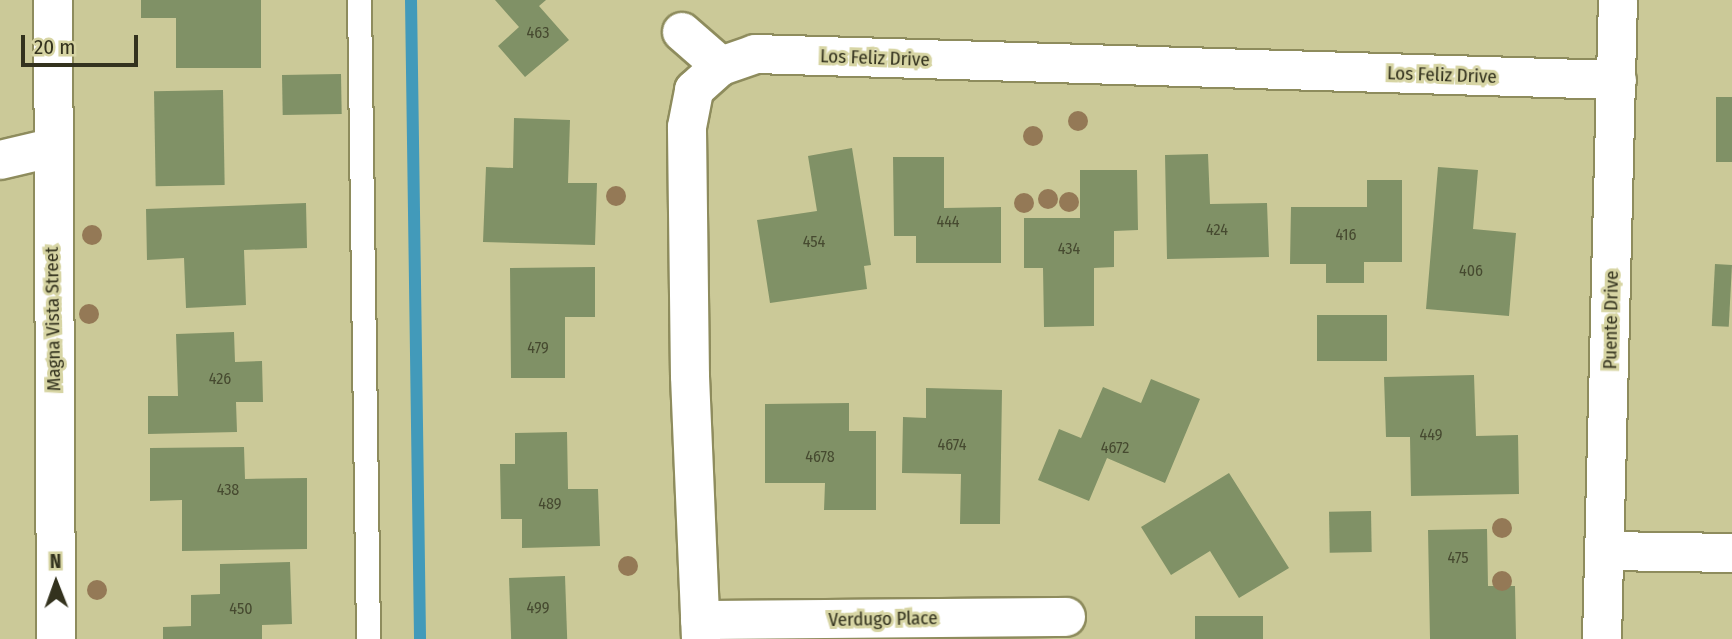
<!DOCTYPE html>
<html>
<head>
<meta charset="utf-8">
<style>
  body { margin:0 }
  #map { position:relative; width:1732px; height:639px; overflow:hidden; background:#cbc998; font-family:"Fira Sans Condensed",sans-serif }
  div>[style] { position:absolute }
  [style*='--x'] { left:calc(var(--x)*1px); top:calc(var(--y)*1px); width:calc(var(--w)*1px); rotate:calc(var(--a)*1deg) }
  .stream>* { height:12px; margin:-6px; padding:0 6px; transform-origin:6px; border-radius:6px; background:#429aba }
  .building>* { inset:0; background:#809166; transform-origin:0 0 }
  .roads { filter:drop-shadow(2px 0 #8e8c5d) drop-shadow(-2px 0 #8e8c5d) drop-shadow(0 2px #8e8c5d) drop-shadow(0 -2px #8e8c5d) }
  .lane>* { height:23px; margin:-11.5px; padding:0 11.5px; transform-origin:11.5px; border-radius:11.5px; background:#fff }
  .street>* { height:38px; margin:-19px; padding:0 19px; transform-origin:19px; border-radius:19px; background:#fff }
  .trees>* { width:20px; height:20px; margin:-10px; border-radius:50%; background:#947956 }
  span { translate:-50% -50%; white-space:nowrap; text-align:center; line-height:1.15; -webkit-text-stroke:6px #d7d5a4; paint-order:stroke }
  .number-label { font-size:16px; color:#464a30 }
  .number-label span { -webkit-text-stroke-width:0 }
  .street-label { font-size:19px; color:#33321e }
  .north { position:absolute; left:21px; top:548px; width:70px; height:70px; -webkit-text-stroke:5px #d7d5a4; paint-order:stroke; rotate:359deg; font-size:19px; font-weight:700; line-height:28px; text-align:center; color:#33321e }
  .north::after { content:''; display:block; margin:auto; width:24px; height:32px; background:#33321e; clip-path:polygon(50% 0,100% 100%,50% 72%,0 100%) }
  .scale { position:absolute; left:21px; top:35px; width:117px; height:32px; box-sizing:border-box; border:4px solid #33321e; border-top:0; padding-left:9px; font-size:21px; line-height:24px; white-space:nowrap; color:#33321e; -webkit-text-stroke:5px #d7d5a4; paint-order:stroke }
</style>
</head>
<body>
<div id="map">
  <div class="stream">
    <div style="--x:411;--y:0;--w:639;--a:89.19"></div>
  </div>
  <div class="building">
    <div style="clip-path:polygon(141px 0,261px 0,261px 68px,176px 68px,176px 18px,141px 18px)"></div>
    <div style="clip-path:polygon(495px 0,546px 0,539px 6px,569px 40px,525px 77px,498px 46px,519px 27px)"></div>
    <div style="left:341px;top:74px;width:40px;height:59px;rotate:89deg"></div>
    <div style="left:223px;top:90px;width:95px;height:69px;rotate:89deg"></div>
    <div style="left:1716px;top:97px;width:16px;height:65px"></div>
    <div style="clip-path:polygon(514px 118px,570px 120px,568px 183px,597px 183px,595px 245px,483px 242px,486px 167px,513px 168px)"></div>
    <div style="clip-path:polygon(852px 148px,871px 265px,864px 266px,867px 289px,770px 303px,757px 220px,817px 211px,808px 156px)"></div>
    <div style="clip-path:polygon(1208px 154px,1210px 204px,1267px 203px,1269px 257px,1167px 259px,1165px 155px)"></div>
    <div style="clip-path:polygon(893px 157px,944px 157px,944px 208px,1001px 207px,1001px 263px,916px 263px,916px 236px,894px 236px)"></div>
    <div style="clip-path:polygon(1438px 167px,1478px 170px,1473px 229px,1516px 233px,1509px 316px,1426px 309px)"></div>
    <div style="clip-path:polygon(1080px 170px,1137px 170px,1138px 230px,1114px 231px,1114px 267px,1094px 268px,1094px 326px,1044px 327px,1043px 268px,1024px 268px,1024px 218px,1080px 218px)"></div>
    <div style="clip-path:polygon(1367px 180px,1402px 180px,1402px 262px,1364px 262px,1364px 283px,1326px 283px,1326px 264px,1290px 264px,1291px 207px,1367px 207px)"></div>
    <div style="clip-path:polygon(306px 203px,307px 248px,244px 250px,246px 305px,186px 308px,184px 258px,147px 260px,146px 209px)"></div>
    <div style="left:1715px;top:264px;width:17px;height:62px;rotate:3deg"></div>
    <div style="clip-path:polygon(595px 267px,595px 317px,565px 317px,565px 378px,511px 378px,510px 268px)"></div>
    <div style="left:1387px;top:315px;width:46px;height:70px;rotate:90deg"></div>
    <div style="clip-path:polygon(234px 332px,235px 362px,262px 361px,263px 402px,236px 402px,237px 432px,148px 434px,148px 396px,178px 396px,176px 334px)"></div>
    <div style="clip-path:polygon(1474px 375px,1476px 436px,1518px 435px,1519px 494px,1411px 496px,1410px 437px,1386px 437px,1384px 377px)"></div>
    <div style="clip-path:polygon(1151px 379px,1200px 399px,1165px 483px,1107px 458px,1089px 501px,1038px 480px,1059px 429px,1081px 438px,1103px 387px,1141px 403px)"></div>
    <div style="clip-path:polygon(926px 388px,1002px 390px,1000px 524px,960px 524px,961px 474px,902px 473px,903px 417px,926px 418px)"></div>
    <div style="clip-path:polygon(849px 403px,849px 431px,876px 431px,876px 510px,824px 510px,825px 483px,765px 483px,765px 404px)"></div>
    <div style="clip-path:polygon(567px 432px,568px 489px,598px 489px,600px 546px,522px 548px,522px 519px,501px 519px,500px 464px,515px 464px,515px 433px)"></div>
    <div style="clip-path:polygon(244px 447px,245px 479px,307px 478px,307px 549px,182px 551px,182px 500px,150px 501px,150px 448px)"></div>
    <div style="clip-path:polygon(1229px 473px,1289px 568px,1239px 598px,1210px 551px,1171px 575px,1141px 527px)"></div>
    <div style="left:1371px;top:511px;width:41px;height:42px;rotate:89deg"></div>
    <div style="clip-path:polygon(1487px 529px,1488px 586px,1515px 586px,1516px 639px,1430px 639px,1428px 530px)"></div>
    <div style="clip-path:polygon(290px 562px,292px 624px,262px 625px,262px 639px,163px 639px,163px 627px,191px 626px,191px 595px,220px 594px,220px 564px)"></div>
    <div style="left:565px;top:576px;width:63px;height:56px;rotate:88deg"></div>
    <div style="left:1263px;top:616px;width:23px;height:68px;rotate:90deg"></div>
  </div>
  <div class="roads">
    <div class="lane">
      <div style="--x:359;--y:0;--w:639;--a:89.19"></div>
    </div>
    <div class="street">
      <div style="--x:53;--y:0;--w:639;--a:89.73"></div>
      <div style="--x:682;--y:32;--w:52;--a:41.1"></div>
      <div style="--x:0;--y:160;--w:52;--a:-13.2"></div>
      <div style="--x:1606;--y:551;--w:126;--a:0.9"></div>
      <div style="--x:700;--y:620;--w:366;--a:-0.5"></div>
      <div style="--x:701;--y:639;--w:263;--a:-92.4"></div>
      <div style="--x:690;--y:376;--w:249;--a:-90.7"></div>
      <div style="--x:687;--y:127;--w:38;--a:-79"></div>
      <div style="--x:694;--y:90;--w:36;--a:-42"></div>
      <div style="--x:721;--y:66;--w:36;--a:-19"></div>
      <div style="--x:755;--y:54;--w:862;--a:1.73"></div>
      <div style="--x:1602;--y:639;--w:639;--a:-88.57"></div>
    </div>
  </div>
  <div class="trees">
    <div style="left:1078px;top:121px"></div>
    <div style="left:1033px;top:136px"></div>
    <div style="left:616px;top:196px"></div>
    <div style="left:1048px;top:199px"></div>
    <div style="left:1069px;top:202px"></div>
    <div style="left:1024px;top:203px"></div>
    <div style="left:92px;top:235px"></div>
    <div style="left:89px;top:314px"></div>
    <div style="left:1502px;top:528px"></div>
    <div style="left:628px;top:566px"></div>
    <div style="left:1502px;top:581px"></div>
    <div style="left:97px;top:590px"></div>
  </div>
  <div class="number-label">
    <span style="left:538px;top:33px">463</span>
    <span style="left:948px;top:222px">444</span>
    <span style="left:1217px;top:230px">424</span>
    <span style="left:1346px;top:235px">416</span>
    <span style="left:814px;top:242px">454</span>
    <span style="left:1069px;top:249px">434</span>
    <span style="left:1471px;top:271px">406</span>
    <span style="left:538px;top:348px">479</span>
    <span style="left:220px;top:379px">426</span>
    <span style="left:1431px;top:435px">449</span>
    <span style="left:952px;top:445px">4674</span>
    <span style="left:1115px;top:448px">4672</span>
    <span style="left:820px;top:457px">4678</span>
    <span style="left:228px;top:490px">438</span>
    <span style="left:550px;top:504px">489</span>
    <span style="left:1458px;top:558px">475</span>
    <span style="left:538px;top:608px">499</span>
    <span style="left:241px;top:609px">450</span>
  </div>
  <div class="street-label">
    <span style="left:875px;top:58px;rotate:2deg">Los Feliz Drive</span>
    <span style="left:1442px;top:75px;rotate:2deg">Los Feliz Drive</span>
    <span style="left:53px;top:319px;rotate:-91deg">Magna Vista Street</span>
    <span style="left:1611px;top:320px;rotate:-89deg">Puente Drive</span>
    <span style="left:883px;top:619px;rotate:-1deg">Verdugo Place</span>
  </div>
  <div class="north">N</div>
  <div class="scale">20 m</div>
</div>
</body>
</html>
